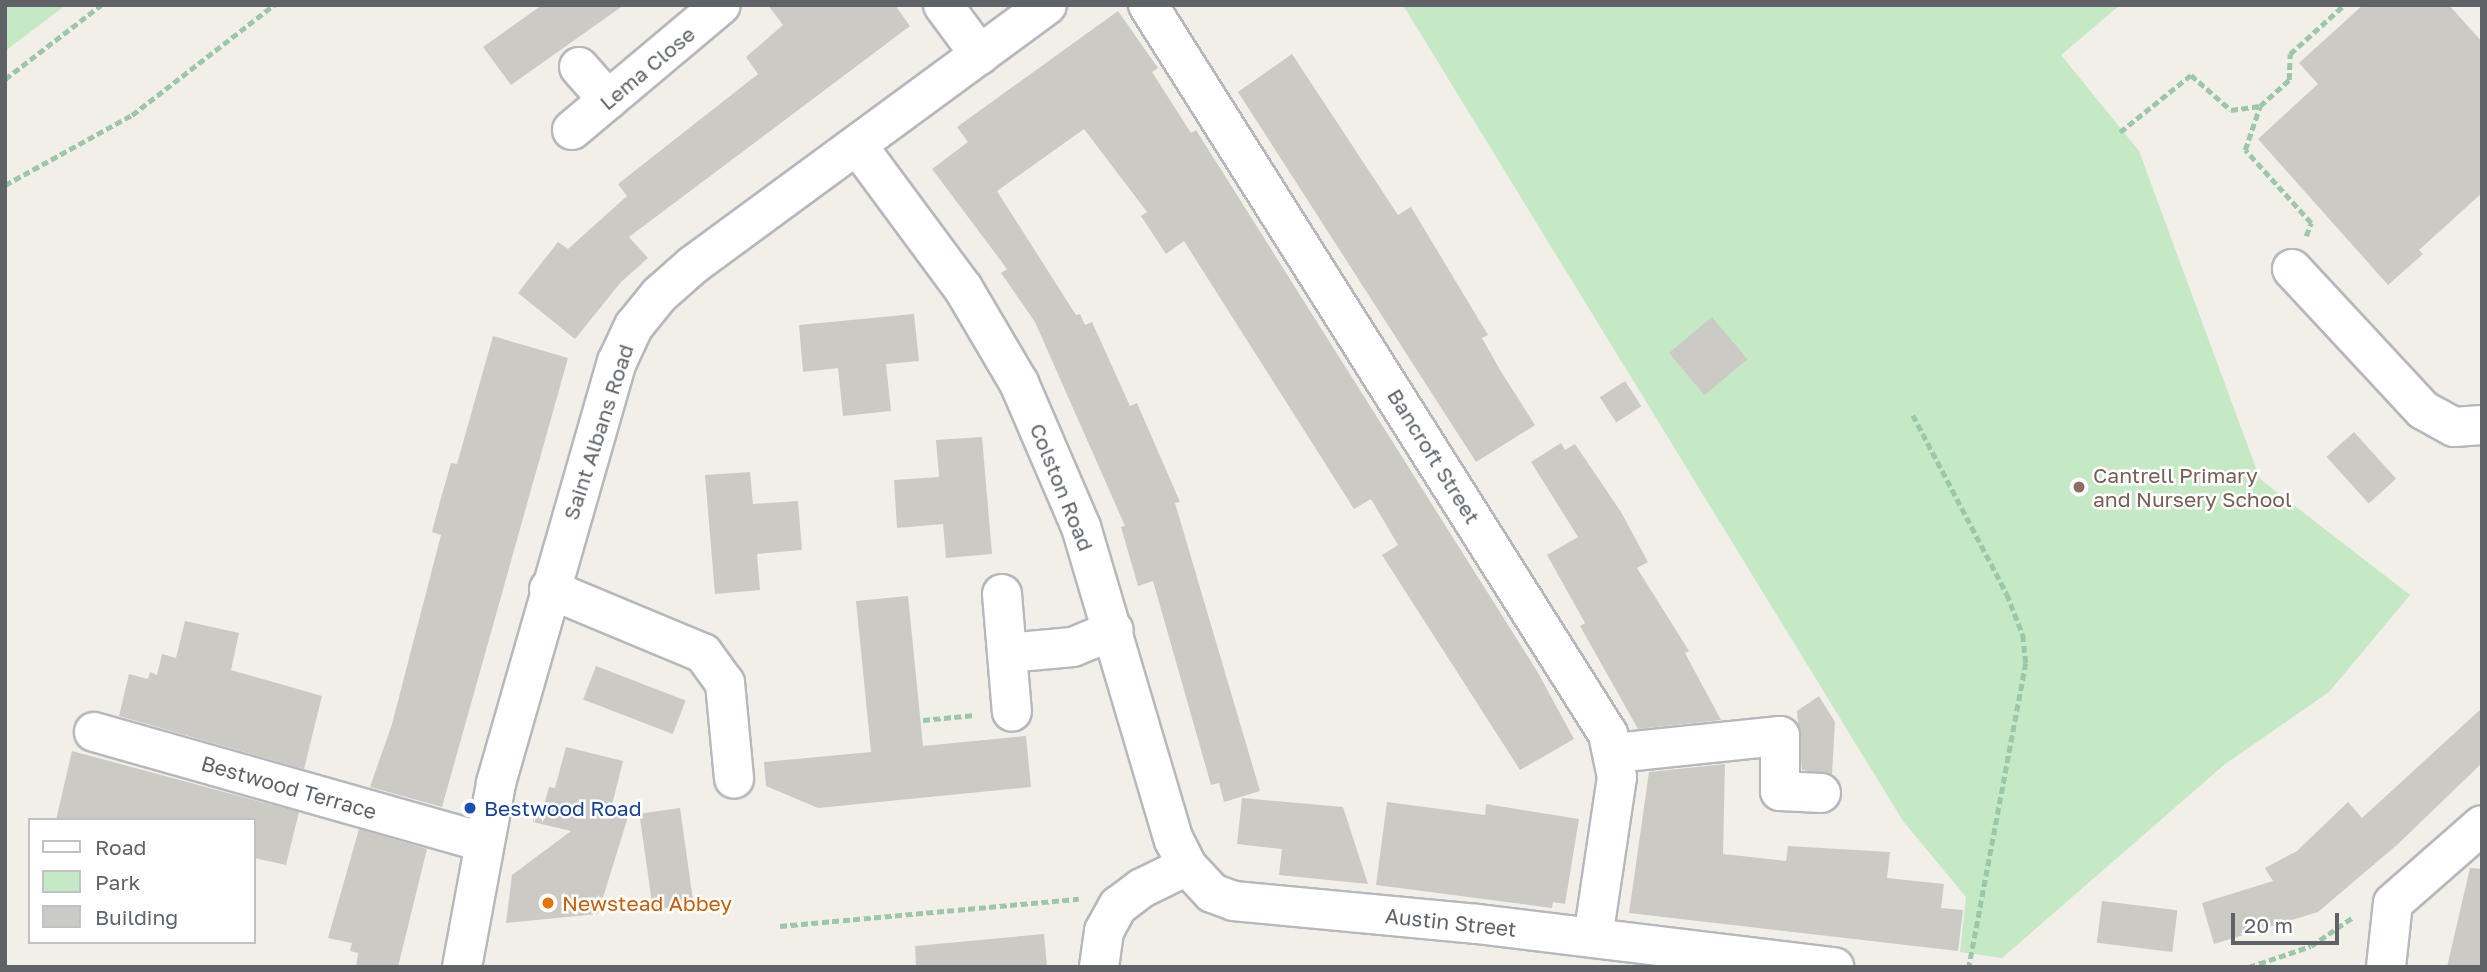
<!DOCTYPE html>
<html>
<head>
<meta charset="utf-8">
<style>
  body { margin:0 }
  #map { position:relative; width:2487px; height:972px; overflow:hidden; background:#f1efe8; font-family:"Golos Text",sans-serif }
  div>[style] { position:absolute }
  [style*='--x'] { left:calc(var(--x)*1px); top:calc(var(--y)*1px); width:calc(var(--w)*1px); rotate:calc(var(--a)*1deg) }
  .green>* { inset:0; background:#c5e8c5 }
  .building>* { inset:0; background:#cccac5; transform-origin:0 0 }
  .path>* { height:4.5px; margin-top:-2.25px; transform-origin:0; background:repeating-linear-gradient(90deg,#9cc7a9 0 7px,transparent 0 10.5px) }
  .roads { filter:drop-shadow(2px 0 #b5b8bc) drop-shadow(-2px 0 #b5b8bc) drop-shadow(0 2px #b5b8bc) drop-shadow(0 -2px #b5b8bc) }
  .minor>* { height:38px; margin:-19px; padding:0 19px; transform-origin:19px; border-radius:19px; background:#fff }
  .dots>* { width:19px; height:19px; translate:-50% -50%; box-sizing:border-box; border:4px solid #fff; border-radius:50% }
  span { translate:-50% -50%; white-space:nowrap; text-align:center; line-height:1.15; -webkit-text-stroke:5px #fff; paint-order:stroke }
  .street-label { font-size:21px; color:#5f6368 }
  .education-label { font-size:21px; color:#785e54 }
  .left { translate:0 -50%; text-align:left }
  .transit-label { font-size:21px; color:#164399 }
  .food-label { font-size:21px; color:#c56008 }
  .frame { position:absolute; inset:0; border:7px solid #5f6368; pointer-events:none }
  .legend { position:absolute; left:28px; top:818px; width:228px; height:126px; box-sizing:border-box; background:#fff; border:2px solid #bfc1c3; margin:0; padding:9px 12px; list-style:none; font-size:21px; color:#5f6368 }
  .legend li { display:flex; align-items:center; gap:14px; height:35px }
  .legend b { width:35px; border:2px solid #bfc1c3 }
  .scale { position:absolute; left:2231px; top:913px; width:108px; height:32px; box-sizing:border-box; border:4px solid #5f6368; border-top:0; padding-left:9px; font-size:21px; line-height:24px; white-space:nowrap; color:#5f6368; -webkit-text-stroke:5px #fff; paint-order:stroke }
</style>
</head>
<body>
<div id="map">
  <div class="green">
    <div style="clip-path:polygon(5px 5px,66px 5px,5px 51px)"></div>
    <div style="clip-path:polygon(1403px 5px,2120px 5px,2061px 55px,2139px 151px,2260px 479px,2410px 595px,2329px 692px,2225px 764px,2002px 958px,1960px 952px,1966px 897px,1903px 821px)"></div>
  </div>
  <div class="building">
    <div style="clip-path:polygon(542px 5px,624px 5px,511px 85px,483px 47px)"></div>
    <div style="clip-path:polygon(768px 5px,895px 5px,910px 26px,629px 237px,648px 258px,621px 282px,575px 339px,518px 293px,558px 242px,568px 249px,627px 196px,618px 184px,758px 74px,746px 57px,783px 25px)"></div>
    <div style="clip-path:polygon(2363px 5px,2449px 5px,2482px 42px,2482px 193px,2419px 250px,2423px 254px,2388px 285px,2258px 139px,2318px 84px,2299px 63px)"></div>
    <div style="clip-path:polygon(1118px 11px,1158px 68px,1152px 72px,1191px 133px,1196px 130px,1537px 671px,1574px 739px,1520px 770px,1382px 555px,1398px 545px,1371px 499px,1354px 509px,1184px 241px,1166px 254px,1141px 216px,1147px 212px,1084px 129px,997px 191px,1076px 315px,1080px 314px,1085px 325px,1092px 322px,1130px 406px,1137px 403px,1180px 502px,1175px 503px,1260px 791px,1224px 802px,1219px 783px,1211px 785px,1153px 581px,1138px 586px,1121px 527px,1125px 526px,1035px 322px,1001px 273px,1007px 269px,932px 169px,968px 142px,957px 127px)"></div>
    <div style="clip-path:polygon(1292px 54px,1398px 215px,1411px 207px,1488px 335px,1482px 338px,1500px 370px,1535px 425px,1476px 462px,1238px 92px)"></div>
    <div style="clip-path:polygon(914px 314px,919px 361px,886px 364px,891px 411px,843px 416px,838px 368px,803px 372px,799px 325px)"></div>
    <div style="left:1712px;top:317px;width:55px;height:56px;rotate:50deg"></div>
    <div style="clip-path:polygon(493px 336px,568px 358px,442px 807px,370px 787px,392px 724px,441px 535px,432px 532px,439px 505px,451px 463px,457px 464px)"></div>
    <div style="left:1625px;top:381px;width:30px;height:30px;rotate:57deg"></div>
    <div style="left:2354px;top:432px;width:63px;height:37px;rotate:48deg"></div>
    <div style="clip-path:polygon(982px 437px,992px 554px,946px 558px,943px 524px,897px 528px,894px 480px,939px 477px,936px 440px)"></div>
    <div style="clip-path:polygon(1561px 443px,1565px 450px,1575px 444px,1621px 512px,1648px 562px,1637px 568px,1689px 651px,1685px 653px,1721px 720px,1638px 729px,1580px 626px,1585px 623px,1547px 555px,1578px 537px,1531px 462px)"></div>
    <div style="clip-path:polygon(750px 472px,753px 504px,798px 501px,802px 550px,757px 554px,760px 590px,715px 594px,705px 475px)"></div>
    <div style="clip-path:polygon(908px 596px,923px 746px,1026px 736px,1031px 787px,818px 808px,766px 786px,764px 762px,871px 752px,856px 601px)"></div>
    <div style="clip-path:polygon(185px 621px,239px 633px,231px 670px,322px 696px,304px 769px,119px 716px,129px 674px,148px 679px,150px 672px,157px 675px,162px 654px,176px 658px)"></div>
    <div style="left:596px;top:666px;width:96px;height:36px;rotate:21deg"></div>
    <div style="clip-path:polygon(1819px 696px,1835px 722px,1832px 774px,1802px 770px,1797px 711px)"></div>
    <div style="clip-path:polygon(2482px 708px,2482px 763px,2398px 844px,2318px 912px,2214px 944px,2202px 903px,2273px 881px,2265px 868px,2297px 851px,2348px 802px,2362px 818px)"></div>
    <div style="clip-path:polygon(566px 747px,623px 761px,611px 809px,631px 807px,598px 914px,506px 923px,512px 875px,571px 831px,533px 822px,533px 817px,541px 816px,549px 787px,555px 788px)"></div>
    <div style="clip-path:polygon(72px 751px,299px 812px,286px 865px,254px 858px,254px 820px,56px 820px)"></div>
    <div style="clip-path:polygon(1725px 764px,1723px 854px,1786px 861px,1788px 846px,1890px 852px,1887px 878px,1944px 884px,1941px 908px,1963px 910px,1958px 951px,1629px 913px,1649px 772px)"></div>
    <div style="clip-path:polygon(1242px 798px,1343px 807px,1368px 884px,1279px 875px,1282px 849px,1237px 844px)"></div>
    <div style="clip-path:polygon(1387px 802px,1485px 815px,1486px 804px,1579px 819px,1565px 904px,1553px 902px,1552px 908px,1376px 885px)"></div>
    <div style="left:680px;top:808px;width:97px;height:41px;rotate:82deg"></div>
    <div style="clip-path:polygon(359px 829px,427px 849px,398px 967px,356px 967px,358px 953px,350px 951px,352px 943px,328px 938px)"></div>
    <div style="clip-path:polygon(2470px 868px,2482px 869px,2482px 967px,2447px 967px)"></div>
    <div style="left:2102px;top:901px;width:76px;height:42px;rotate:7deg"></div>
    <div style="clip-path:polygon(1044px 934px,1047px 967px,916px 967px,915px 946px)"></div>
  </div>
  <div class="path">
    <div style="--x:5;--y:79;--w:121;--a:-37.6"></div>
    <div style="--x:2120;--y:132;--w:91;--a:-38.8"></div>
    <div style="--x:2191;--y:75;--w:53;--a:41.2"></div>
    <div style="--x:2231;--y:110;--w:29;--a:-8"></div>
    <div style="--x:5;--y:185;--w:145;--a:-28.9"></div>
    <div style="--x:132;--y:115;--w:180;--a:-37.8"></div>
    <div style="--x:2306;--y:236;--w:14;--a:-69"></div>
    <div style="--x:2311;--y:223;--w:98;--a:-132.1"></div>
    <div style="--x:2245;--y:150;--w:46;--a:-71.2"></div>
    <div style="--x:2260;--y:106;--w:39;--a:-42"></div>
    <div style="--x:2289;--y:80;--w:26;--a:-88"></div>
    <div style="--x:2290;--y:54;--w:73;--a:-42.2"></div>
    <div style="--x:1913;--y:415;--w:202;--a:62.3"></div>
    <div style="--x:2007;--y:594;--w:44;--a:68.7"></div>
    <div style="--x:2023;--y:635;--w:28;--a:84"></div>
    <div style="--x:2026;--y:663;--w:309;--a:100.6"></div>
    <div style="--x:923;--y:720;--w:52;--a:-5.5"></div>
    <div style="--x:780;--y:926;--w:300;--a:-5.2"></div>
    <div style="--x:2249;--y:967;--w:65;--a:-18.7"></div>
    <div style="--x:2311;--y:946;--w:51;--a:-34.6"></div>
  </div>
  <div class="roads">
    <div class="minor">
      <div style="--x:943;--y:5;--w:62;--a:53.5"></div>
      <div style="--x:1148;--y:5;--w:862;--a:57.75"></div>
      <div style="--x:1608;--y:734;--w:44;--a:78.2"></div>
      <div style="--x:1617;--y:777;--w:162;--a:98.5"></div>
      <div style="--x:579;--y:67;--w:44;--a:48.7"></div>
      <div style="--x:572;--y:130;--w:194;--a:-40"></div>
      <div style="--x:857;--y:145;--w:178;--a:53.5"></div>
      <div style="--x:963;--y:288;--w:110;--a:59.5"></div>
      <div style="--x:1019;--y:383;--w:157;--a:66.7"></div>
      <div style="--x:1081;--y:527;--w:327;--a:73.5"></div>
      <div style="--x:1174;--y:840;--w:29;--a:63"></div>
      <div style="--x:2292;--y:269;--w:192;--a:47.1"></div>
      <div style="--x:2423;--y:410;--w:35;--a:29"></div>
      <div style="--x:2454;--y:427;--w:28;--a:-4"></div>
      <div style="--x:549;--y:589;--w:167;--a:22.6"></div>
      <div style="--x:703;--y:653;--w:37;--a:54"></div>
      <div style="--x:725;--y:683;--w:96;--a:84.6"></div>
      <div style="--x:1002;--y:594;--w:118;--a:85.2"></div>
      <div style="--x:1007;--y:653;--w:66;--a:-5.2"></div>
      <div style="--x:1073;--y:647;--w:44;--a:-22.5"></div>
      <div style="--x:94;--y:732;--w:405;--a:15.8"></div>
      <div style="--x:1615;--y:753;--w:166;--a:-5.9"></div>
      <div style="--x:1780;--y:736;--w:55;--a:90"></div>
      <div style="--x:1780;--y:791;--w:41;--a:2.8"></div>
      <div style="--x:462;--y:967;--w:187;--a:-79.5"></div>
      <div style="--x:496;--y:783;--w:438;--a:-74"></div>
      <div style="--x:617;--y:362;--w:40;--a:-65"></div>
      <div style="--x:634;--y:326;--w:40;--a:-51"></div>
      <div style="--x:659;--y:295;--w:45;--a:-41.4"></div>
      <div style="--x:693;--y:265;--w:439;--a:-36.3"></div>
      <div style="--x:1099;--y:967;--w:36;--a:-82"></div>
      <div style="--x:1104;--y:931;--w:29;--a:-61"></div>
      <div style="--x:1118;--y:906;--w:30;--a:-37"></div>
      <div style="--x:1142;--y:888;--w:50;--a:-26.1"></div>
      <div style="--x:1187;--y:866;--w:37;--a:47"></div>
      <div style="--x:1212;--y:893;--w:23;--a:20"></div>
      <div style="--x:1234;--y:901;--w:244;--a:5.4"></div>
      <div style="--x:1477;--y:924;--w:360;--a:6.9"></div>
      <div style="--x:2386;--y:967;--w:64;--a:-83.8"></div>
      <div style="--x:2393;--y:903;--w:118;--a:-41.2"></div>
    </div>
  </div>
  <div class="dots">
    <div style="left:2079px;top:487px;background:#8d6e63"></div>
    <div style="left:470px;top:808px;background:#1a4fb4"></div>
    <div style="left:548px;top:903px;background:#e8710a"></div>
  </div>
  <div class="street-label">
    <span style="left:647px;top:68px;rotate:-40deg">Lema Close</span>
    <span style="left:598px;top:432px;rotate:-72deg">Saint Albans Road</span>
    <span style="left:1434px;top:456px;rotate:58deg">Bancroft Street</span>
    <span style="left:1062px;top:487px;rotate:68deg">Colston Road</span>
    <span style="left:289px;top:787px;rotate:16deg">Bestwood Terrace</span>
    <span style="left:1451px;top:922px;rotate:6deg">Austin Street</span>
  </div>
  <div class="education-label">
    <span class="left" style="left:2093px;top:487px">Cantrell Primary<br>and Nursery School</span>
  </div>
  <div class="transit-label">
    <span class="left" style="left:484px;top:808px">Bestwood Road</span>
  </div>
  <div class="food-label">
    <span class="left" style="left:562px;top:903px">Newstead Abbey</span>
  </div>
  <div class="frame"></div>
  <ul class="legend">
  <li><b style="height:9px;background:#fff"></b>Road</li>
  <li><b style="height:19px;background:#c5e8c5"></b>Park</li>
  <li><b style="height:19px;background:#cccac5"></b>Building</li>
  </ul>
  <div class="scale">20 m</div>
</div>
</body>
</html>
